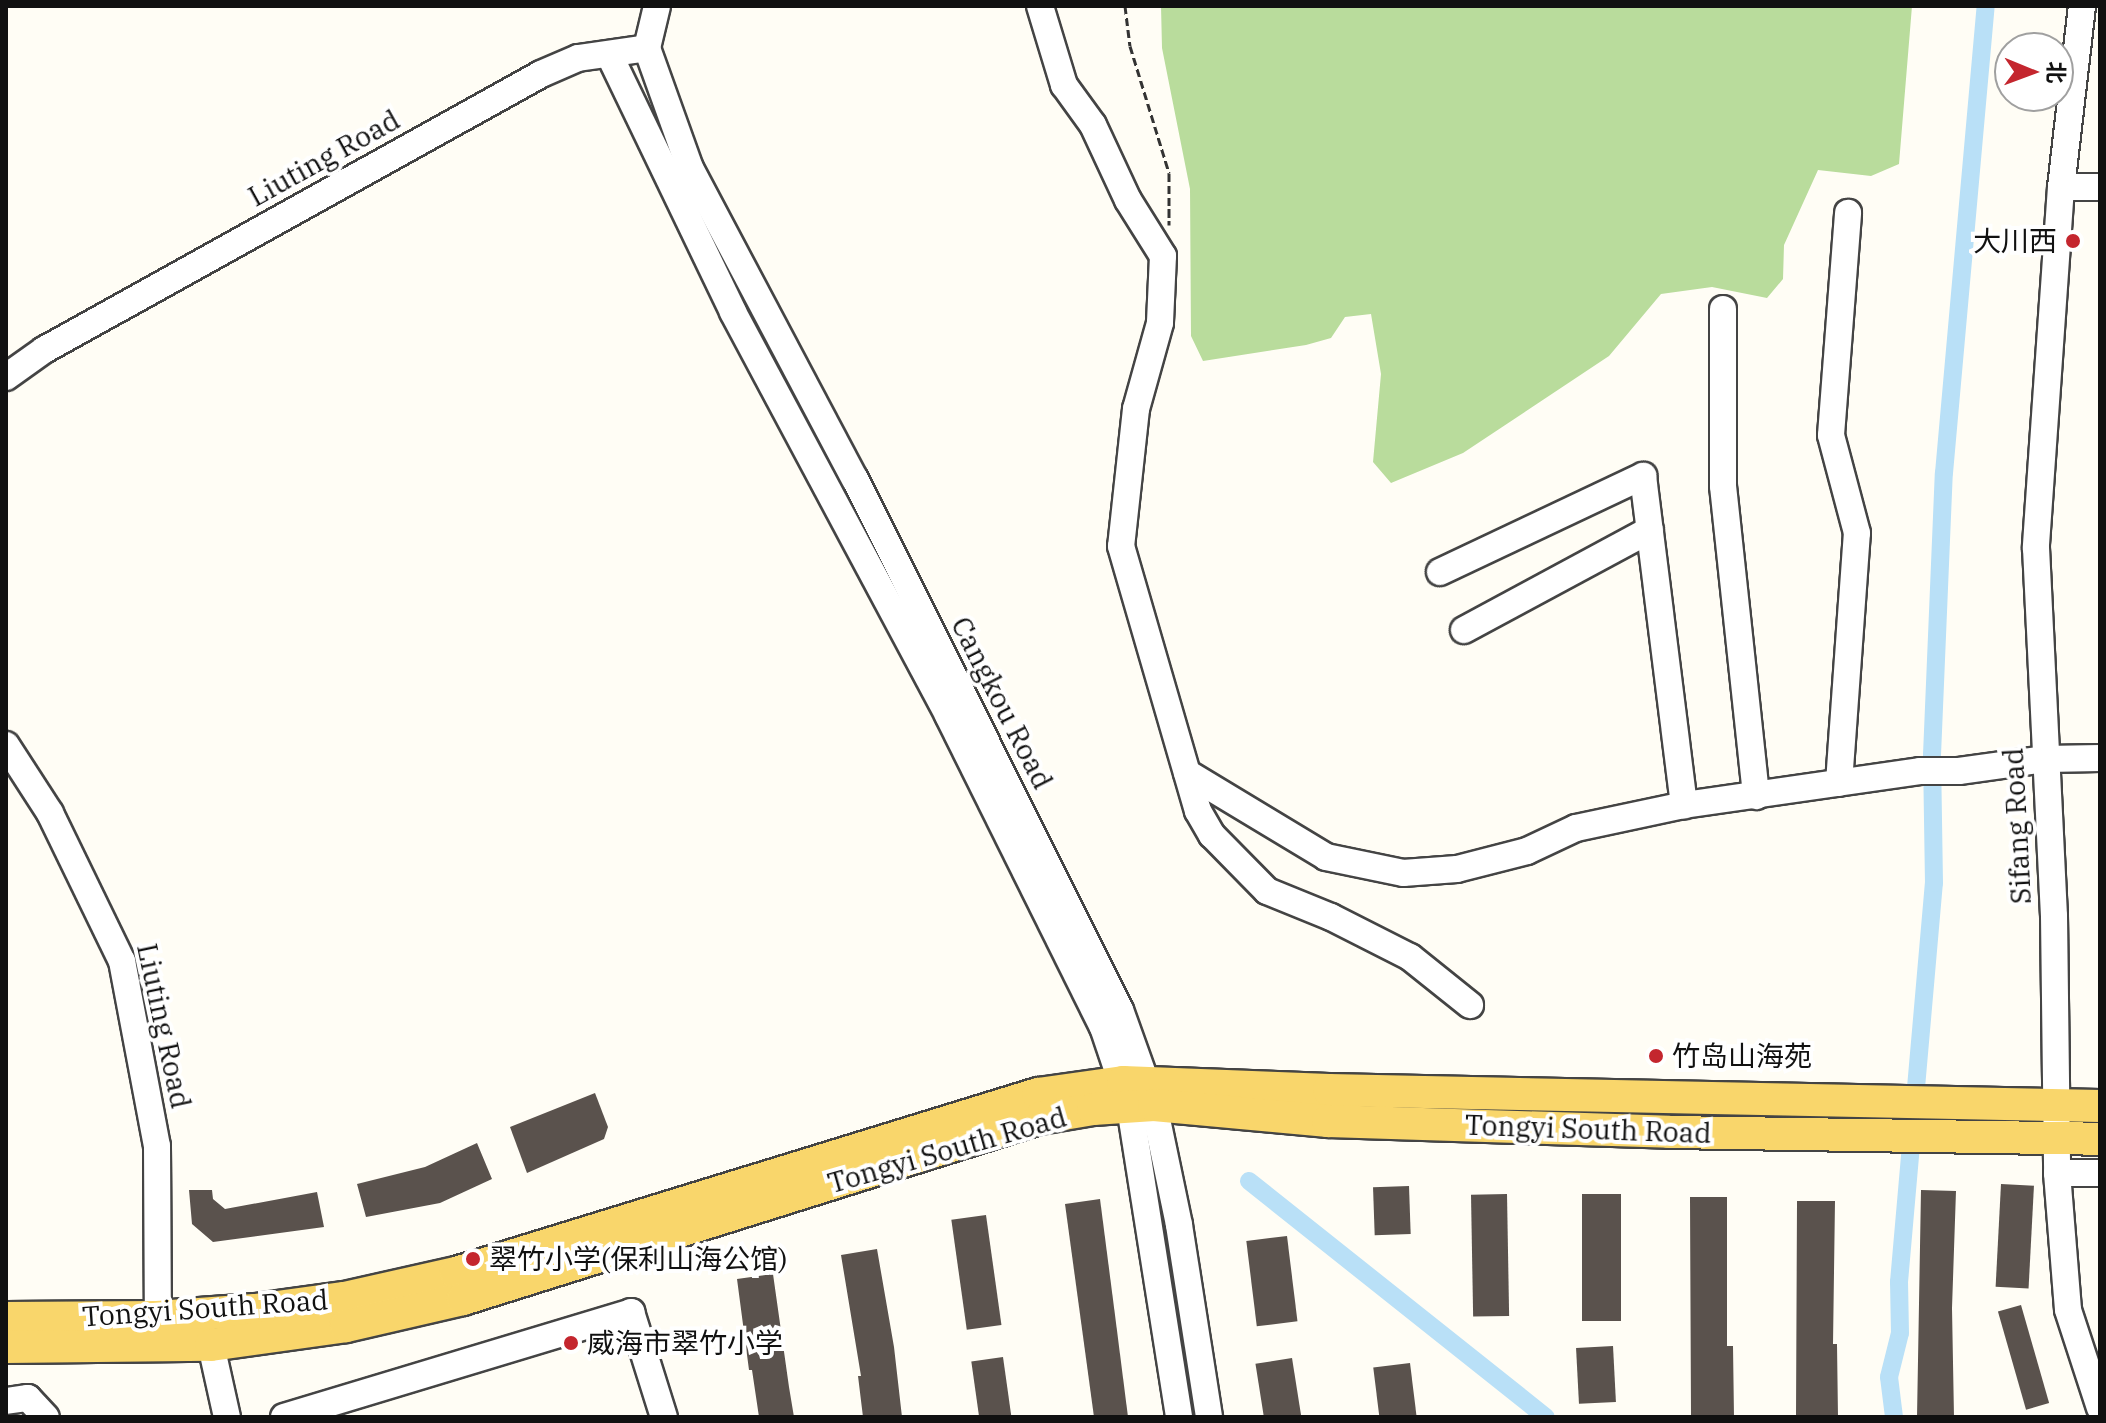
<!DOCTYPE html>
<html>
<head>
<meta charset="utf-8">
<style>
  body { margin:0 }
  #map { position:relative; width:2106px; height:1423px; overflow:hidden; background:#fffdf5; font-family:"IBM Plex Serif","Noto Sans SC",serif }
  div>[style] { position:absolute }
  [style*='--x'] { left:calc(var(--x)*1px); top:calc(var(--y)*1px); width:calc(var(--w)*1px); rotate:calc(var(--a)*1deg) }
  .forest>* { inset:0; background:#b9dc9c }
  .canal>* { height:18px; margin:-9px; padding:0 9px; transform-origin:9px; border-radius:9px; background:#b9e0f7 }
  .building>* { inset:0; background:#5a524d; transform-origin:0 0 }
  .path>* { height:3px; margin-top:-1.5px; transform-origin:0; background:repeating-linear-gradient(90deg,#333 0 8px,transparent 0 12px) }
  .roads { filter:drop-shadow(2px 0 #444) drop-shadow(-2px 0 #444) drop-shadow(0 2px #444) drop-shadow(0 -2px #444) }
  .minor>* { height:26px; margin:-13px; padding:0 13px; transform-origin:13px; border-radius:13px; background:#fff }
  .major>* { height:32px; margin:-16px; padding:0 16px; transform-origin:16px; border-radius:16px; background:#f9d66b }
  .dots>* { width:22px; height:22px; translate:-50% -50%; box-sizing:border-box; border:4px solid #fff; border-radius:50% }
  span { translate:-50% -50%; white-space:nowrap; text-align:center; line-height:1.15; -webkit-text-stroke:8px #fff; paint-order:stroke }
  .street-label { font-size:28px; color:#111 }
  .poi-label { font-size:28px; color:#111 }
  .right { translate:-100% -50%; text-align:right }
  .left { translate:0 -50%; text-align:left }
  .frame { position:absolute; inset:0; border:8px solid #111; pointer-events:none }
  .north { position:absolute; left:1994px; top:32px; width:80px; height:80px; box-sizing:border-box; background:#fff; border:2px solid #a0a0a0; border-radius:50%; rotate:91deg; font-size:22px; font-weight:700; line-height:32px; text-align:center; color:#111 }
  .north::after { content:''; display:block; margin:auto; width:28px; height:36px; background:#c4262e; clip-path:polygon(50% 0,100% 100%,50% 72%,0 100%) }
</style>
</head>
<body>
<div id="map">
  <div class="forest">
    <div style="clip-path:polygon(1161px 6px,1912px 6px,1899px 164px,1871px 176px,1818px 170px,1784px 245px,1783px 279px,1767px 298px,1712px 287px,1661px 294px,1609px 356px,1463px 453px,1391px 483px,1373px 462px,1381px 374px,1371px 314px,1345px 317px,1331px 338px,1306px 345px,1203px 361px,1191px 336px,1190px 189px,1162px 48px)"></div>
  </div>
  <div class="canal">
    <div style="--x:1249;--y:1181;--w:379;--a:38.5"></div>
    <div style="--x:1894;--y:1417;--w:40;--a:-97.1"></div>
    <div style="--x:1889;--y:1377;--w:45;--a:-76"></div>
    <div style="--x:1900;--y:1333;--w:51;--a:-91.1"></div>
    <div style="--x:1899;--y:1282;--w:401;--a:-85"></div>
    <div style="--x:1934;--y:883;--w:128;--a:-90.9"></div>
    <div style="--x:1932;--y:755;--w:282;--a:-87.6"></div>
    <div style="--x:1944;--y:473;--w:469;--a:-84.9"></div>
  </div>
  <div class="building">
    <div style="clip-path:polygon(595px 1093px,608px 1127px,604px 1139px,527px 1173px,510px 1127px)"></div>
    <div style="clip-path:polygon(477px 1143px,492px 1179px,440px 1203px,366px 1217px,357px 1184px,425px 1167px)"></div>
    <div style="left:2001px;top:1184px;width:33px;height:103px;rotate:3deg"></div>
    <div style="left:1409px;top:1186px;width:48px;height:36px;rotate:88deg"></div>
    <div style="clip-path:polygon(189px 1190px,212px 1190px,213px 1199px,225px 1209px,317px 1192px,324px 1227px,213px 1242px,192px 1224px)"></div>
    <div style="clip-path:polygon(1921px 1190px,1956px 1191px,1952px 1308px,1954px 1417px,1917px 1417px)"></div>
    <div style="left:1507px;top:1194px;width:122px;height:36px;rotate:89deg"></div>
    <div style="left:1582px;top:1194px;width:39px;height:127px"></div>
    <div style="clip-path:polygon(1690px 1197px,1727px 1197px,1727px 1346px,1733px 1346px,1734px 1417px,1691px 1417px)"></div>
    <div style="clip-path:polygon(1100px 1199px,1115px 1315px,1128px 1417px,1094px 1417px,1065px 1204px)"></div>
    <div style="clip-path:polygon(1797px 1201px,1835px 1201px,1833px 1344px,1837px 1344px,1838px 1417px,1796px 1417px)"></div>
    <div style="left:986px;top:1215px;width:111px;height:35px;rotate:82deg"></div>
    <div style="left:1287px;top:1236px;width:86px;height:41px;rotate:83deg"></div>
    <div style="clip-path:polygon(877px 1249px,894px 1347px,902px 1417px,863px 1417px,858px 1376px,861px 1376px,841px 1255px)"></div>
    <div style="clip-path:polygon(773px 1274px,789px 1387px,794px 1417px,759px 1417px,752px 1370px,749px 1370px,737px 1279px)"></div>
    <div style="left:2021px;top:1305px;width:102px;height:24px;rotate:74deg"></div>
    <div style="left:1613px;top:1346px;width:56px;height:37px;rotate:87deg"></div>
    <div style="left:1003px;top:1357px;width:61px;height:32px;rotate:82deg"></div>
    <div style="left:1292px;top:1358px;width:60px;height:37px;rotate:81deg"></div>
    <div style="left:1410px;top:1363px;width:54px;height:37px;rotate:83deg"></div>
  </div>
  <div class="path">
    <div style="--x:1125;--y:6;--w:40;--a:82.9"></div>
    <div style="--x:1130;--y:46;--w:133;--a:72.9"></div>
    <div style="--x:1169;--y:173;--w:52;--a:90"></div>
  </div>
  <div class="roads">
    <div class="minor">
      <div style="--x:1040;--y:6;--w:83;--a:73.1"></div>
      <div style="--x:1064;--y:85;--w:49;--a:54.1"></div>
      <div style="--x:1093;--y:125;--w:83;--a:65"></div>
      <div style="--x:1128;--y:200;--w:66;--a:58"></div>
      <div style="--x:1163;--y:256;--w:67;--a:92.6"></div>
      <div style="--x:1160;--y:323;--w:89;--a:105.6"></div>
      <div style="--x:1136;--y:409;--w:138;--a:96.2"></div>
      <div style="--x:1121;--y:546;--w:276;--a:73.8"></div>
      <div style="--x:1198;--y:811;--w:28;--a:60"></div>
      <div style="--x:1212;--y:835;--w:78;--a:45.5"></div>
      <div style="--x:1267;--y:891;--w:69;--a:22.1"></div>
      <div style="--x:1331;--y:917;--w:89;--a:26.9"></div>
      <div style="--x:1410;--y:957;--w:77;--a:38.7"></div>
      <div style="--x:2082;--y:6;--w:182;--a:96.6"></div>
      <div style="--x:2061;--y:187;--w:362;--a:94"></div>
      <div style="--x:2036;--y:548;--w:368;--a:87.2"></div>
      <div style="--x:2054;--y:916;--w:257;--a:89.3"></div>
      <div style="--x:2057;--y:1173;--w:137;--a:85.4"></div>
      <div style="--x:2068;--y:1310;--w:103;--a:71.9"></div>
      <div style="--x:647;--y:48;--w:127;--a:70.3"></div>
      <div style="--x:690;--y:168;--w:352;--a:62.1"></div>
      <div style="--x:855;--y:479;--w:593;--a:63.48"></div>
      <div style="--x:1120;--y:1010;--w:101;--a:70.3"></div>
      <div style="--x:1154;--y:1105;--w:123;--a:78.2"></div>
      <div style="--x:1179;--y:1225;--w:194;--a:81.1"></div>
      <div style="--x:610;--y:56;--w:284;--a:64.3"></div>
      <div style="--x:733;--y:312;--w:457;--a:61.9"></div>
      <div style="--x:948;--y:715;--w:348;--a:63.6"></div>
      <div style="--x:1103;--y:1027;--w:84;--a:71.4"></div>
      <div style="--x:1130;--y:1107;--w:314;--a:81"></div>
      <div style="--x:2061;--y:187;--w:39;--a:0"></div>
      <div style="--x:1723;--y:309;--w:177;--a:90"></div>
      <div style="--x:1723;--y:486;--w:312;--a:83.9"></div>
      <div style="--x:6;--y:377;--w:47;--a:-35.4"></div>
      <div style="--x:44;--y:350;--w:568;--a:-29.04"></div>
      <div style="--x:541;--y:74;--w:40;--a:-23.4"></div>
      <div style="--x:578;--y:58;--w:70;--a:-8.2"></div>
      <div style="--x:647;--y:48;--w:43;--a:-76.6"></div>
      <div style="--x:1440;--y:572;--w:225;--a:-25.3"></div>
      <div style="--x:1643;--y:476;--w:332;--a:82.9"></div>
      <div style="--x:1464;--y:630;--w:211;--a:-28.3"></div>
      <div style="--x:6;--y:745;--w:81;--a:57.1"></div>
      <div style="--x:50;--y:813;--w:165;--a:64.1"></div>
      <div style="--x:122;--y:961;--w:188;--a:79.3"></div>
      <div style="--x:157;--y:1146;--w:189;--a:89.7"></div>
      <div style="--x:1187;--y:773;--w:162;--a:31.1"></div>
      <div style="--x:1326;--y:857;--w:79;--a:11.7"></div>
      <div style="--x:1403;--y:873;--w:54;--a:-4.2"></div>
      <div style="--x:1457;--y:869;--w:72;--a:-14.4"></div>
      <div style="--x:1527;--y:851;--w:54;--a:-25.1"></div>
      <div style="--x:1576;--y:828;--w:110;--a:-12"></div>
      <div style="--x:1684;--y:805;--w:238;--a:-8.2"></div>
      <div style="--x:1920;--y:771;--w:39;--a:0"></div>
      <div style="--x:1959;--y:771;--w:88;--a:-7.9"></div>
      <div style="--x:2046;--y:759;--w:54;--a:-1.1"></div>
      <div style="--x:1839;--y:783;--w:251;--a:-85.9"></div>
      <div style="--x:1857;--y:533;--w:101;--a:-104.9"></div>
      <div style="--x:1831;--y:435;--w:223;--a:-85.6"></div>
      <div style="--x:2057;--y:1173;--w:43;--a:0"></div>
      <div style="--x:211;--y:1345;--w:74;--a:77.5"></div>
      <div style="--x:6;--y:1401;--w:22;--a:-8"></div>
      <div style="--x:28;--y:1398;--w:26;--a:47"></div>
      <div style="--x:284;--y:1417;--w:363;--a:-16.8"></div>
      <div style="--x:631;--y:1312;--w:110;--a:72.6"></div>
    </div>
    <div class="major">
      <div style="--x:6;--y:1318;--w:151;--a:-0.4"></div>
      <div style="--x:157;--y:1317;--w:98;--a:-4.1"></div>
      <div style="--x:255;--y:1310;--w:90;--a:-7.7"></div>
      <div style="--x:344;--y:1298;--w:115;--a:-12.6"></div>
      <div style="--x:456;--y:1273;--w:609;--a:-17.1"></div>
      <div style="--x:1038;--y:1094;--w:86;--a:-8"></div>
      <div style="--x:1123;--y:1082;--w:206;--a:2.2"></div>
      <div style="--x:1329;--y:1090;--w:771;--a:1.19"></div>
      <div style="--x:6;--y:1347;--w:205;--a:-0.6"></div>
      <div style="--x:211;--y:1345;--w:136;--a:-8"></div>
      <div style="--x:346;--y:1326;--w:120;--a:-13"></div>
      <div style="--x:463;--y:1299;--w:605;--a:-17.42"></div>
      <div style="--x:1040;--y:1118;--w:54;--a:-9.6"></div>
      <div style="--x:1093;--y:1109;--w:61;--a:-3.8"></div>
      <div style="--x:1154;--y:1105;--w:175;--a:5.3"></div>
      <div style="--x:1328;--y:1121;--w:341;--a:1.8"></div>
      <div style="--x:1669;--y:1132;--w:431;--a:0.9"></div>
    </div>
  </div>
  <div class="dots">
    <div style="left:2073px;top:241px;background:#c4262e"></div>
    <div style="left:1656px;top:1056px;background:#c4262e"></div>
    <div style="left:473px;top:1259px;background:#c4262e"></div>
    <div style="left:571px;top:1343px;background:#c4262e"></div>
  </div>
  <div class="street-label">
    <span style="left:324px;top:158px;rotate:-29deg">Liuting Road</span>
    <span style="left:1002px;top:703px;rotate:63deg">Cangkou Road</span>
    <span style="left:2017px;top:826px;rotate:-93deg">Sifang Road</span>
    <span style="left:164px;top:1026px;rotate:78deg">Liuting Road</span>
    <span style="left:1588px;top:1129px;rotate:2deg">Tongyi South Road</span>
    <span style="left:947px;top:1150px;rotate:-16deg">Tongyi South Road</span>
    <span style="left:205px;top:1308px;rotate:-4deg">Tongyi South Road</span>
  </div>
  <div class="poi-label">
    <span class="right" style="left:2057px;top:241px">大川西</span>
    <span class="left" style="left:1672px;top:1056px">竹岛山海苑</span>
    <span class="left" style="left:489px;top:1259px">翠竹小学(保利山海公馆)</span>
    <span class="left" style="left:587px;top:1343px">威海市翠竹小学</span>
  </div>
  <div class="frame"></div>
  <div class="north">北</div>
</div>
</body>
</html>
